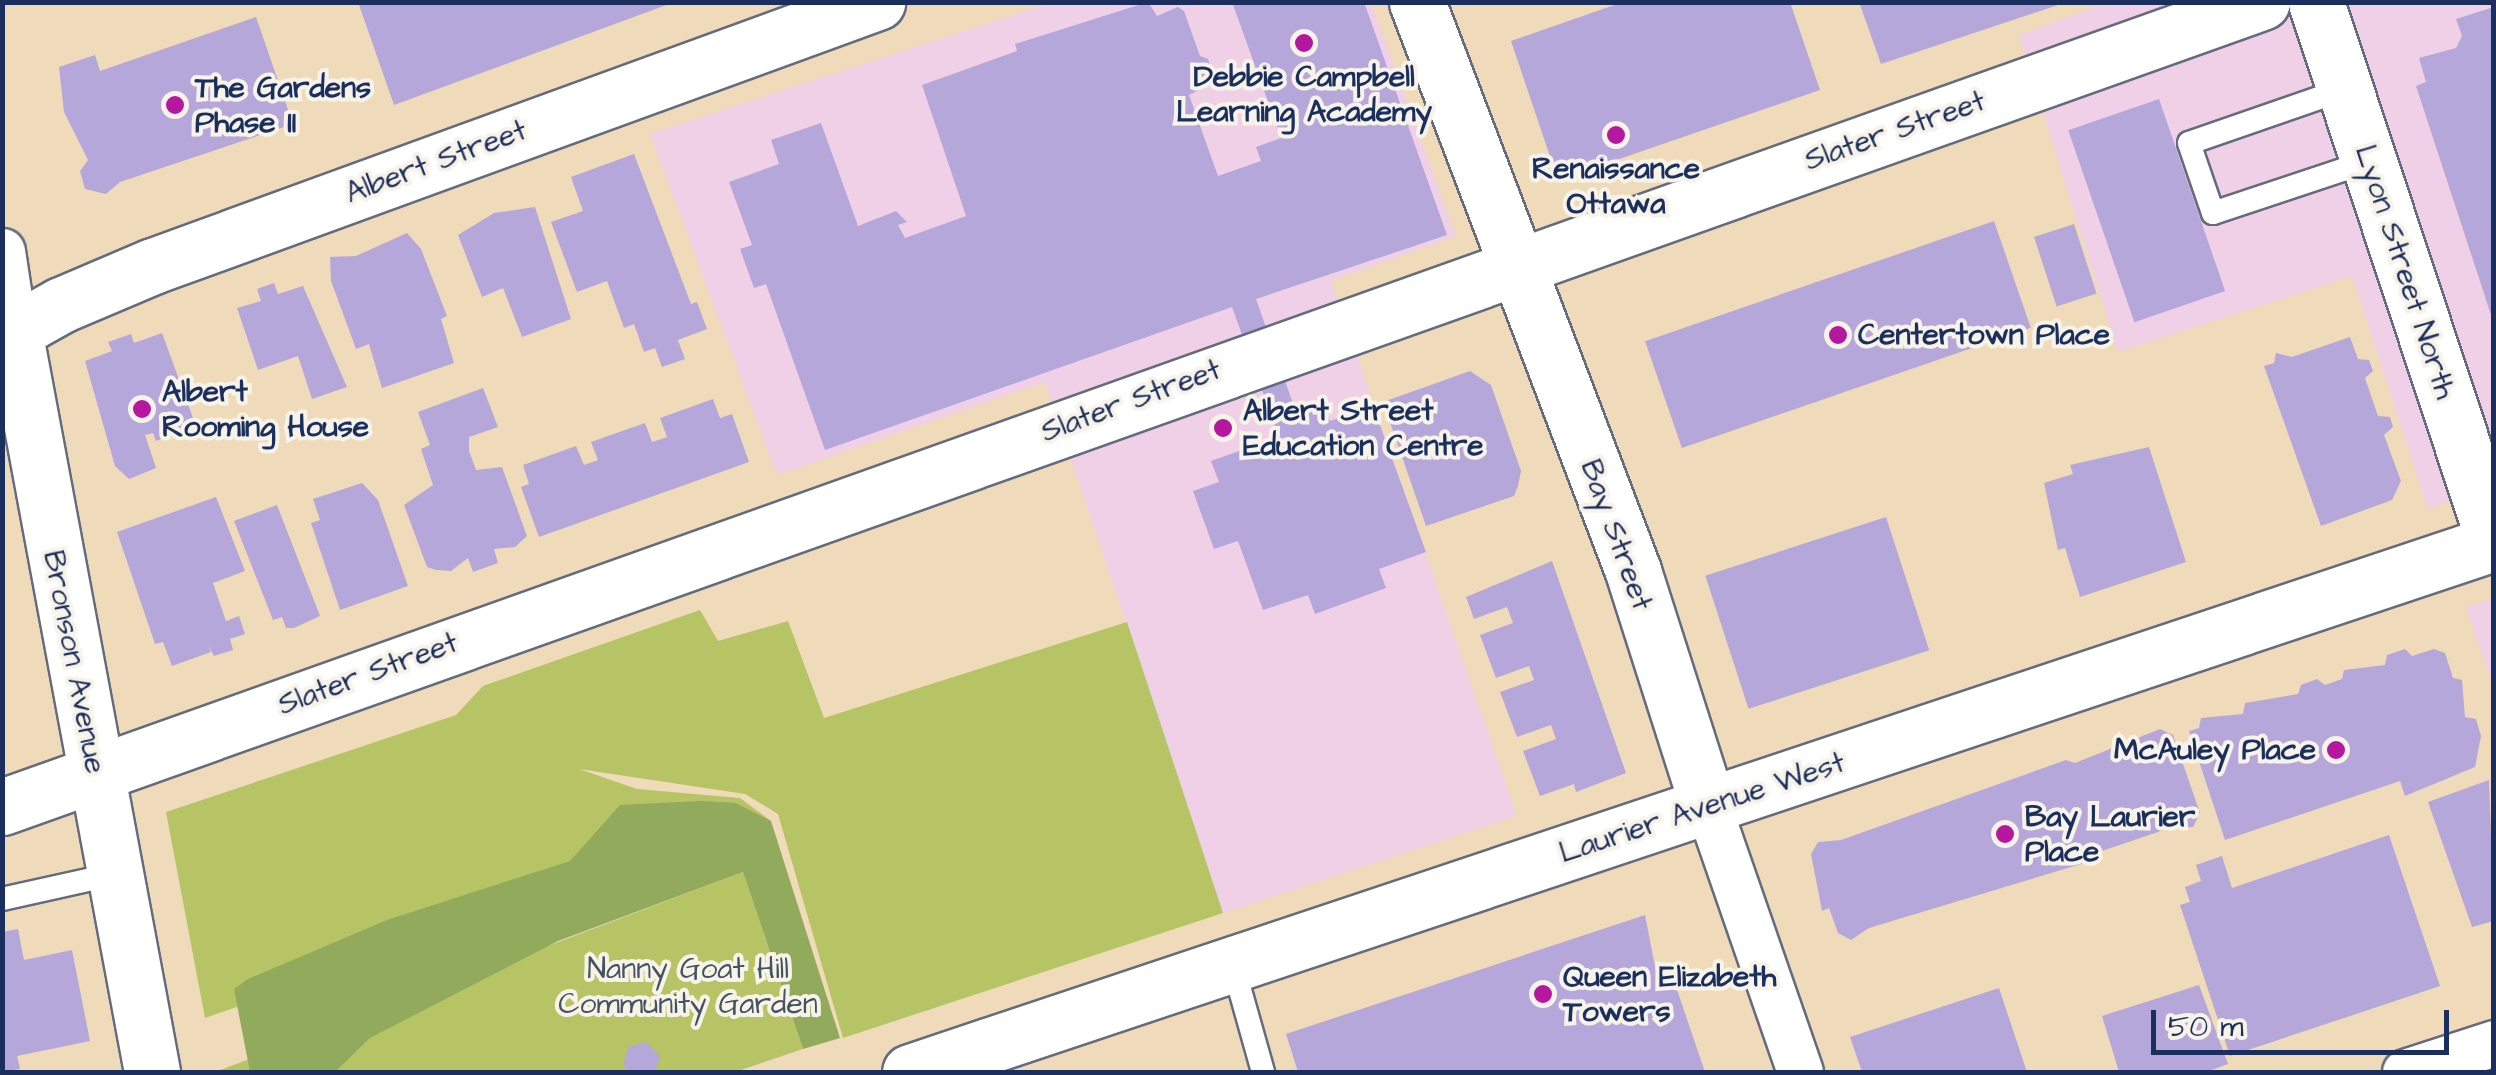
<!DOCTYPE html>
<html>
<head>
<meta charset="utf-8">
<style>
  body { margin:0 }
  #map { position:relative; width:2496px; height:1075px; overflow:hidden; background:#efdbb9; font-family:"Architects Daughter",sans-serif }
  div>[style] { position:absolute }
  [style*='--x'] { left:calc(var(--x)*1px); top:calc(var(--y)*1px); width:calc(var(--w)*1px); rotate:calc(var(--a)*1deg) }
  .built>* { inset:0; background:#efd0e6 }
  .green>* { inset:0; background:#b7c466 }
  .forest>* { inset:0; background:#91aa5b }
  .building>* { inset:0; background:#b6a7da; transform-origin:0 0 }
  .roads { filter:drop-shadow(2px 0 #656b7e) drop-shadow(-2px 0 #656b7e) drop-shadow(0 2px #656b7e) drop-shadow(0 -2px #656b7e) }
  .service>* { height:22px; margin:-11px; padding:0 11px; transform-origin:11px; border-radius:11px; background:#fff }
  .minor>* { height:45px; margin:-22.5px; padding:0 22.5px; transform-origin:22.5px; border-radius:22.5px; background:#fff }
  .tertiary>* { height:55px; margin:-27.5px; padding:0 27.5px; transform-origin:27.5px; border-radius:27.5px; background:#fff }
  .secondary>* { height:55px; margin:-27.5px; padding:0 27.5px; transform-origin:27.5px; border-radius:27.5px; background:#fff }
  .dots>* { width:28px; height:28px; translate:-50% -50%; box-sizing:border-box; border:5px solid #f7f3e8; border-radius:50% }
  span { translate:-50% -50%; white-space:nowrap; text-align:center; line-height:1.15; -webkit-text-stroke:8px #f7f3e8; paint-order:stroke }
  .poi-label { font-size:30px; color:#1b2f5e; font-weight:700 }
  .left { translate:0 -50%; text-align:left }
  .right { translate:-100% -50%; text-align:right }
  .street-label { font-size:30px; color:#1b2f5e }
  .park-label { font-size:30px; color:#425460 }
  .frame { position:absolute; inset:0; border:5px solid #1b2f5e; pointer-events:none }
  .scale { position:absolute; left:2151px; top:1010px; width:298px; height:45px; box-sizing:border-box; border:5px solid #1b2f5e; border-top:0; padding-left:12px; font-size:30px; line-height:35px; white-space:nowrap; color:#1b2f5e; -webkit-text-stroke:8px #f7f3e8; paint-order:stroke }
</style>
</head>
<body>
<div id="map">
  <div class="built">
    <div style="clip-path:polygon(1050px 3px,1371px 3px,1456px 236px,1331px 281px,1517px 816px,1223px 913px,1045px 382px,777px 475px,650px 134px)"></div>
    <div style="clip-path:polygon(2106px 3px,2493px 3px,2493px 486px,2428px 509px,2352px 276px,2118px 352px,2019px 35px)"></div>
    <div style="clip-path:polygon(2493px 598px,2494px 598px,2493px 687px,2466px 607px)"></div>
  </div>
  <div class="green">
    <div style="clip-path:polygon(700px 610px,718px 641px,788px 621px,824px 718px,1127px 622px,1223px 913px,843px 1038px,778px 814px,745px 794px,579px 769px,637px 789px,740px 798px,771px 821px,205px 1018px,166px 812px,456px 715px,483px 686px)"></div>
    <div style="clip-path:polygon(743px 872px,803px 1049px,735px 1072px,215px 1072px)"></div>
  </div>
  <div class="forest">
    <div style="clip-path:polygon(701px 801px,736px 803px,771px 821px,840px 1038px,803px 1049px,743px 872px,558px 941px,370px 1038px,335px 1072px,250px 1072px,234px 989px,248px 979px,387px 920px,570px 861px,620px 805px)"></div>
  </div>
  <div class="building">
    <div style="clip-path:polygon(358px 2px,672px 2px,672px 3px,394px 105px)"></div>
    <div style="clip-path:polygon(1148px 2px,1157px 16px,1178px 7px,1184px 11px,1200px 56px,1208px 59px,1216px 81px,1189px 95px,1218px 176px,1261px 161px,1256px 147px,1281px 138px,1232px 2px,1364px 2px,1447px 235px,1256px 299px,1295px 409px,1322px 400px,1330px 421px,1373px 406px,1426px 552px,1379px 569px,1386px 588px,1315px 614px,1308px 595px,1263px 610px,1238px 541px,1214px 549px,1193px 491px,1219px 482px,1211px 461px,1279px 437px,1232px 307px,825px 450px,766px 284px,754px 288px,740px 249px,752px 245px,729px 182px,779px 164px,771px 140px,821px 123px,858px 226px,896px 211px,907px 222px,898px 225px,905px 238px,966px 216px,922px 85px,1017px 51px,1015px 44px)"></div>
    <div style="clip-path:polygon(1623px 2px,1790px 2px,1820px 90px,1558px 180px,1511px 41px)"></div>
    <div style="clip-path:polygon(1859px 2px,2064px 2px,2064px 3px,1881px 64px)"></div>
    <div style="clip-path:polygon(2494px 7px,2494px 321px,2493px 321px,2416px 86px,2426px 82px,2419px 58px,2456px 48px,2462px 36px,2456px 19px)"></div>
    <div style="clip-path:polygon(256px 17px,293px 124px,120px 182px,106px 194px,85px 189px,80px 171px,88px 160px,64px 112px,59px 67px,95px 55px,100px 71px)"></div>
    <div style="left:2159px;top:99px;width:203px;height:96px;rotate:71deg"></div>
    <div style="clip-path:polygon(634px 154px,691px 304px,697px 302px,707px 329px,678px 340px,685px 359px,662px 367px,655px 348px,644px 352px,634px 324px,624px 328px,607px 281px,577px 292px,551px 222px,583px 211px,571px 177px)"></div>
    <div style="clip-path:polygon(535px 207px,571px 319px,522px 337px,503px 288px,482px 297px,458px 235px,494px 213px)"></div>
    <div style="left:1994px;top:221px;width:113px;height:369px;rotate:71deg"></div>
    <div style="left:2074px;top:224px;width:73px;height:42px;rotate:72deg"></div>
    <div style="clip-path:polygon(407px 233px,421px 249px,447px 316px,441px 319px,454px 363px,382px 388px,369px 344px,356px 349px,331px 281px,330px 257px,356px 256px)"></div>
    <div style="clip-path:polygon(274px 283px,278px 294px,303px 286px,347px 387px,312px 399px,298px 356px,258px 370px,237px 308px,261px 301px,257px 289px)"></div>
    <div style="clip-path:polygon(162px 333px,196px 426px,156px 441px,153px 433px,145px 435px,156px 468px,129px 479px,115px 466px,85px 361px,112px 351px,108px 342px,131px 334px,134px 343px)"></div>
    <div style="clip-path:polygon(2350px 337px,2358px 359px,2369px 360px,2373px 371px,2365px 378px,2378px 416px,2390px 417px,2393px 427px,2384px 435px,2401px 481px,2392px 500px,2321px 526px,2264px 366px,2274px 363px,2276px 353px,2292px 357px)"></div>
    <div style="clip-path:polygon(1470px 371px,1491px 385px,1521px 471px,1518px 486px,1514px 496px,1426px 526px,1383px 402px)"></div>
    <div style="clip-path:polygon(483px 388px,498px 427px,469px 437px,469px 451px,476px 470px,502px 467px,527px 536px,515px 547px,494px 549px,498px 563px,473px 572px,468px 558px,451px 571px,436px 570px,427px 567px,404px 505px,433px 485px,421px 449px,430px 445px,418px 412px)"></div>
    <div style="clip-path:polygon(713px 399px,720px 418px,732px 414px,749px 462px,539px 537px,521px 487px,529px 484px,523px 465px,576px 446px,584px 465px,598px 460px,591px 442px,645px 423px,652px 442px,667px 437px,660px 418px)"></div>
    <div style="clip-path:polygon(2149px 447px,2186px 562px,2080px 597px,2065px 548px,2058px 550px,2044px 483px,2073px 474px,2070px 465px)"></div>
    <div style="clip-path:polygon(362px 483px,378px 500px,408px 586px,340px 610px,311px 523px,320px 520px,313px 499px)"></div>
    <div style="clip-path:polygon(216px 497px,245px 571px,213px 583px,226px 621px,239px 616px,245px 634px,230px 639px,233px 650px,214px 656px,208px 645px,211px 652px,172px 666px,163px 642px,155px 644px,117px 532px)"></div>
    <div style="clip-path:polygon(277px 505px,320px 616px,294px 628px,286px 628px,282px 617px,273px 620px,234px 521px)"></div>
    <div style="left:1886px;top:517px;width:140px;height:190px;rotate:72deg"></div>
    <div style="clip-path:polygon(1552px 561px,1626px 773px,1576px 792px,1574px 784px,1540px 796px,1523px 751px,1556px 739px,1551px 725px,1517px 737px,1500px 692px,1534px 680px,1529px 666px,1496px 678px,1480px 635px,1513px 623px,1507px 607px,1474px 619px,1466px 597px)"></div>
    <div style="clip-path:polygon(2405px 649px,2412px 656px,2434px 649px,2445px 653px,2453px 678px,2462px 680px,2465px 717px,2476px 719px,2481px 736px,2475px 767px,2405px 796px,2400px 781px,2225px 840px,2189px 731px,2199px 728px,2201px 718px,2243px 714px,2245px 703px,2298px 694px,2301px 685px,2317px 679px,2325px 685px,2342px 679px,2344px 670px,2385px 665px,2387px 655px)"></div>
    <div style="clip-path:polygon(2160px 729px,2173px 735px,2200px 813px,2193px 827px,2170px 828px,2093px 854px,2091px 861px,1869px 928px,1851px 940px,1838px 933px,1829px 908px,1822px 911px,1811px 854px,1818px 842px,1841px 840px,2066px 760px,2075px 763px)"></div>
    <div style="clip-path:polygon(2489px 780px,2494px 921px,2472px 927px,2428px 802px)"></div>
    <div style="clip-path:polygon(2389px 835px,2440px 986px,2230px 1056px,2180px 905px,2190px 902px,2185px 887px,2201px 881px,2196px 865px,2222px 856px,2232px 888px)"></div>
    <div style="clip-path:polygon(1645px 915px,1658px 982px,1673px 978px,1705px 1072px,1298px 1072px,1286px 1034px)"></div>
    <div style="clip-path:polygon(18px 929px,24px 960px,72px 950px,90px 1041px,17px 1056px,20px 1069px,2px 1072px,2px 932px)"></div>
    <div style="clip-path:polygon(2199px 985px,2228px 1064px,2206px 1072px,2119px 1072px,2102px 1016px)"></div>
    <div style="clip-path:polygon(1999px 988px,2027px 1072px,1862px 1072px,1850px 1037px)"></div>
    <div style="clip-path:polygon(646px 1042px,660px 1056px,655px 1072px,630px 1072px,623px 1065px,628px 1047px)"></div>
  </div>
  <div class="roads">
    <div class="service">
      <div style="--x:2345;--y:89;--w:165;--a:160.9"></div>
      <div style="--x:2189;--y:143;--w:74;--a:71.1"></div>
      <div style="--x:2213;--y:213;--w:164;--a:-18.4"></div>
      <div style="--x:2;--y:899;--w:116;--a:-12.5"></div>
      <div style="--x:1233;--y:965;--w:111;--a:74.3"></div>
    </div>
    <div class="minor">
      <div style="--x:2;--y:251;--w:80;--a:81.4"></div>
      <div style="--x:1708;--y:806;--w:281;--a:70.9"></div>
      <div style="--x:2405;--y:1072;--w:94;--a:-18"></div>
    </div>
    <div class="tertiary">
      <div style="--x:1417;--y:2;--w:609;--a:69.21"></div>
      <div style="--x:1633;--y:571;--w:247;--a:72.3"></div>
    </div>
    <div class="secondary">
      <div style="--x:2316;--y:2;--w:568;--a:71.72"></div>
      <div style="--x:14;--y:330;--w:755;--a:79.46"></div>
      <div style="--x:2;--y:338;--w:68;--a:-29.2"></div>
      <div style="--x:61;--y:305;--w:100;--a:-23"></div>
      <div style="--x:153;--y:266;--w:771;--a:-20.03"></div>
      <div style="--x:2;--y:807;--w:2399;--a:-19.61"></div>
      <div style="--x:910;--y:1072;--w:1670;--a:-18.47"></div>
    </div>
  </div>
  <div class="dots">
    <div style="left:1304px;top:43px;background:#b5179e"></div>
    <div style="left:175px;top:105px;background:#b5179e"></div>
    <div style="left:1616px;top:135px;background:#b5179e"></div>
    <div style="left:1838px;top:335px;background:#b5179e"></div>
    <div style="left:142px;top:409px;background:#b5179e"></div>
    <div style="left:1223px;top:428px;background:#b5179e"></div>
    <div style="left:2336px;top:750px;background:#b5179e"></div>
    <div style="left:2005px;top:834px;background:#b5179e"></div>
    <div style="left:1543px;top:994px;background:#b5179e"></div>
  </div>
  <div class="poi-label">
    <span style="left:1304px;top:94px">Debbie Campbell<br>Learning Academy</span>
    <span class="left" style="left:195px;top:105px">The Gardens<br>Phase II</span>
    <span style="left:1616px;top:186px">Renaissance<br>Ottawa</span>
    <span class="left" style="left:1858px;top:335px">Centertown Place</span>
    <span class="left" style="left:162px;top:409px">Albert<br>Rooming House</span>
    <span class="left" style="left:1243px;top:428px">Albert Street<br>Education Centre</span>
    <span class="right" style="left:2316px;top:750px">McAuley Place</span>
    <span class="left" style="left:2025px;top:834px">Bay Laurier<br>Place</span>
    <span class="left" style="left:1563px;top:994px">Queen Elizabeth<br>Towers</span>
  </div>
  <div class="street-label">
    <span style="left:1895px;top:131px;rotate:-19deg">Slater Street</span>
    <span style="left:436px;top:162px;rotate:-20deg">Albert Street</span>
    <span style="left:2405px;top:272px;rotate:72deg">Lyon Street North</span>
    <span style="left:1131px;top:401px;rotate:-20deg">Slater Street</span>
    <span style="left:1616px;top:535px;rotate:70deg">Bay Street</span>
    <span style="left:74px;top:662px;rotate:79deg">Bronson Avenue</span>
    <span style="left:368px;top:674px;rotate:-20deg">Slater Street</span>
    <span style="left:1702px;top:808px;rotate:-18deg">Laurier Avenue West</span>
  </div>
  <div class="park-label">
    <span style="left:688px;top:986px">Nanny Goat Hill<br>Community Garden</span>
  </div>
  <div class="frame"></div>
  <div class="scale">50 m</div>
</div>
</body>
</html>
